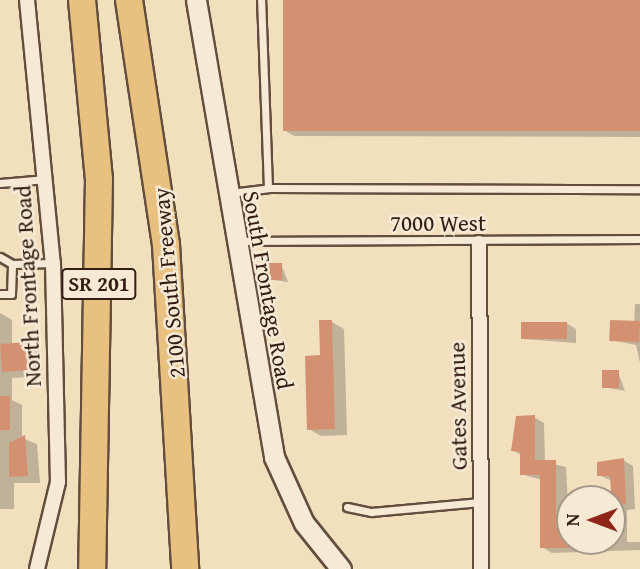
<!DOCTYPE html>
<html>
<head>
<meta charset="utf-8">
<style>
  body { margin:0 }
  #map { position:relative; width:640px; height:569px; overflow:hidden; background:#f1dfbe; font-family:"Gentium Book Plus",serif }
  div>[style] { position:absolute }
  [style*='--x'] { left:calc(var(--x)*1px); top:calc(var(--y)*1px); width:calc(var(--w)*1px); rotate:calc(var(--a)*1deg) }
  .shadow>* { inset:0; background:#0003 }
  .building>* { inset:0; background:#d49172; transform-origin:0 0 }
  .roads { filter:drop-shadow(2px 0 #634d3d) drop-shadow(-2px 0 #634d3d) drop-shadow(0 2px #634d3d) drop-shadow(0 -2px #634d3d) }
  .lane>* { height:7px; margin:-3.5px; padding:0 3.5px; transform-origin:3.5px; border-radius:3.5px; background:#f6ead5 }
  .street>* { height:14px; margin:-7px; padding:0 7px; transform-origin:7px; border-radius:7px; background:#f6ead5 }
  .secondary>* { height:19px; margin:-9.5px; padding:0 9.5px; transform-origin:9.5px; border-radius:9.5px; background:#f6ead5 }
  .highway>* { height:26px; margin:-13px; padding:0 13px; transform-origin:13px; border-radius:13px; background:#e8c07f }
  span { translate:-50% -50%; white-space:nowrap; text-align:center; line-height:1.15; -webkit-text-stroke:5px #f6ead5; paint-order:stroke }
  .shield-label span { padding:2px 5px; background:#f6ead5; border:2px solid; border-radius:5px; -webkit-text-stroke-width:0 }
  .shield-label { font-size:21px; color:#341c12; font-weight:700 }
  .street-label { font-size:23px; color:#341c12 }
  .north { position:absolute; left:556px; top:485px; width:70px; height:70px; box-sizing:border-box; background:#f6ead5; border:2px solid #a89887; border-radius:50%; rotate:270deg; font-size:19px; font-weight:700; line-height:28px; text-align:center; color:#341c12 }
  .north::after { content:''; display:block; margin:auto; width:24px; height:32px; background:#8f2418; clip-path:polygon(50% 0,100% 100%,50% 72%,0 100%) }
</style>
</head>
<body>
<div id="map">
  <div class="shadow">
    <div style="clip-path:polygon(284px 0,640px 0,640px 137px,294px 136px,284px 130px)"></div>
    <div style="clip-path:polygon(281px 264px,288px 282px,266px 279px)"></div>
    <div style="clip-path:polygon(635px 304px,640px 304px,640px 363px,636px 345px,611px 340px,634px 323px)"></div>
    <div style="clip-path:polygon(0 313px,12px 320px,12px 345px,41px 351px,42px 376px,12px 378px,12px 400px,22px 405px,22px 438px,37px 444px,40px 483px,14px 483px,14px 509px,0 509px)"></div>
    <div style="clip-path:polygon(332px 322px,344px 329px,347px 435px,321px 436px,309px 429px)"></div>
    <div style="clip-path:polygon(566px 323px,576px 329px,576px 343px,523px 339px)"></div>
    <div style="clip-path:polygon(618px 372px,625px 391px,604px 387px)"></div>
    <div style="clip-path:polygon(534px 417px,544px 423px,545px 462px,566px 467px,570px 541px,612px 541px,612px 481px,599px 475px,623px 460px,633px 466px,635px 509px,627px 510px,627px 542px,640px 542px,640px 550px,552px 553px,542px 547px,542px 480px,521px 474px,521px 455px,513px 450px)"></div>
  </div>
  <div class="building">
    <div style="left:283px;top:0;width:357px;height:131px"></div>
    <div style="left:264px;top:263px;width:18px;height:17px"></div>
    <div style="clip-path:polygon(319px 320px,332px 320px,335px 429px,307px 430px,305px 356px,320px 355px)"></div>
    <div style="left:610px;top:320px;width:30px;height:21px;rotate:2deg"></div>
    <div style="left:567px;top:322px;width:17px;height:46px;rotate:90deg"></div>
    <div style="left:28px;top:342px;width:28px;height:28px;rotate:86deg"></div>
    <div style="left:602px;top:370px;width:17px;height:18px"></div>
    <div style="left:0;top:396px;width:10px;height:34px"></div>
    <div style="clip-path:polygon(535px 415px,535px 460px,556px 460px,556px 514px,570px 514px,570px 548px,540px 548px,540px 475px,520px 475px,520px 452px,511px 451px,516px 416px)"></div>
    <div style="clip-path:polygon(25px 435px,28px 476px,9px 477px,9px 443px)"></div>
    <div style="clip-path:polygon(624px 458px,626px 504px,612px 505px,610px 476px,597px 476px,597px 462px)"></div>
  </div>
  <div class="roads">
    <div class="lane">
      <div style="--x:0;--y:183;--w:46;--a:-5"></div>
      <div style="--x:268;--y:188;--w:372;--a:0.2"></div>
      <div style="--x:230;--y:193;--w:38;--a:-7"></div>
      <div style="--x:268;--y:188;--w:188;--a:-92.1"></div>
      <div style="--x:238;--y:241;--w:402;--a:-0.3"></div>
      <div style="--x:0;--y:257;--w:14;--a:30"></div>
      <div style="--x:12;--y:264;--w:41;--a:-1.4"></div>
      <div style="--x:0;--y:294;--w:11;--a:0"></div>
      <div style="--x:11;--y:294;--w:30;--a:-88"></div>
      <div style="--x:347;--y:507;--w:25;--a:12"></div>
      <div style="--x:371;--y:512;--w:110;--a:-5.2"></div>
    </div>
    <div class="street">
      <div style="--x:27;--y:0;--w:264;--a:84.4"></div>
      <div style="--x:53;--y:263;--w:219;--a:88.7"></div>
      <div style="--x:58;--y:482;--w:89;--a:103.6"></div>
      <div style="--x:479;--y:243;--w:326;--a:89.6"></div>
    </div>
    <div class="secondary">
      <div style="--x:196;--y:0;--w:464;--a:80.3"></div>
      <div style="--x:274;--y:457;--w:72;--a:65.6"></div>
      <div style="--x:304;--y:523;--w:59;--a:51.2"></div>
    </div>
    <div class="highway">
      <div style="--x:82;--y:0;--w:180;--a:84.6"></div>
      <div style="--x:99;--y:179;--w:390;--a:91"></div>
      <div style="--x:129;--y:0;--w:248;--a:81.4"></div>
      <div style="--x:166;--y:245;--w:325;--a:86.6"></div>
    </div>
  </div>
  <div class="shield-label">
    <span style="left:99px;top:284px">SR 201</span>
  </div>
  <div class="street-label">
    <span style="left:438px;top:223px">7000 West</span>
    <span style="left:169px;top:283px;rotate:-95deg">2100 South Freeway</span>
    <span style="left:28px;top:286px;rotate:-93deg">North Frontage Road</span>
    <span style="left:268px;top:290px;rotate:80deg">South Frontage Road</span>
    <span style="left:458px;top:406px;rotate:-91deg">Gates Avenue</span>
  </div>
  <div class="north">N</div>
</div>
</body>
</html>
